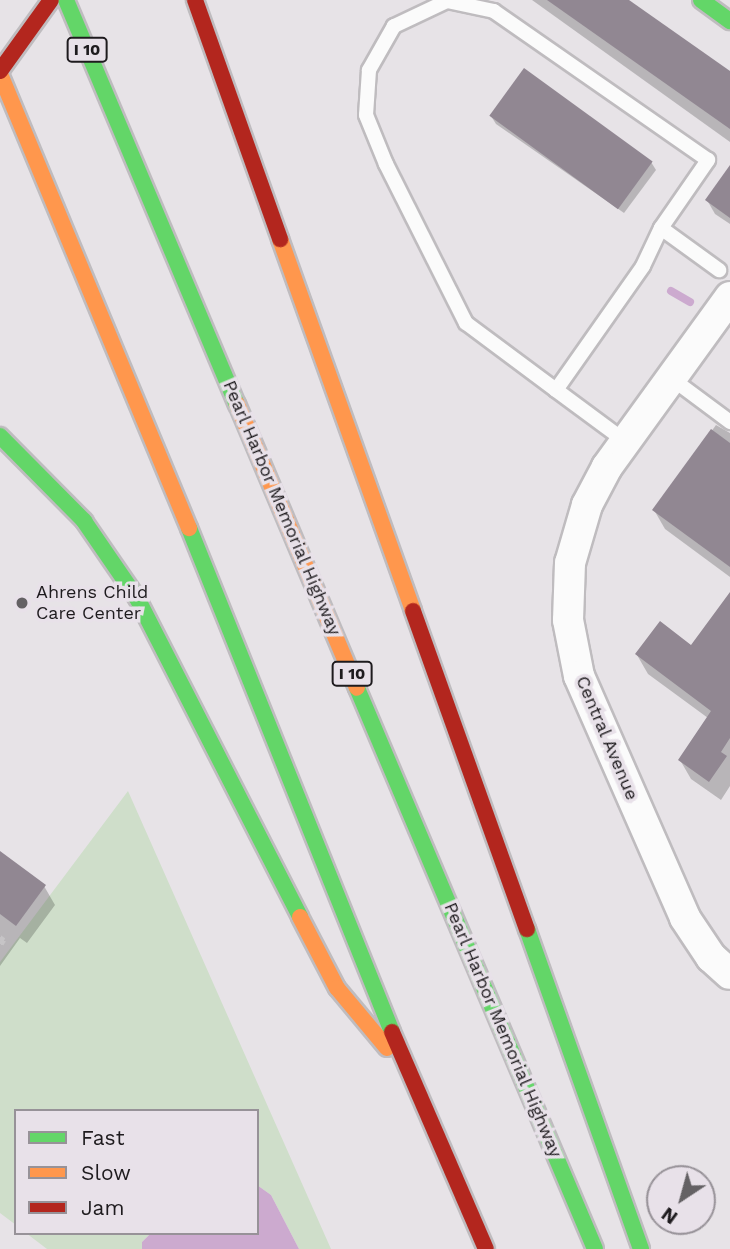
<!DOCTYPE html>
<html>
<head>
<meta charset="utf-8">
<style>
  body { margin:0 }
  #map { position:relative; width:730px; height:1249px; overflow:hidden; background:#e7e3e7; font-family:"Work Sans",sans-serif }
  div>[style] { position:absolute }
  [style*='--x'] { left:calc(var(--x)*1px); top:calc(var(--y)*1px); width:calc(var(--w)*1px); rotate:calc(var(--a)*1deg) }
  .green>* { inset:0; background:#cfdeca }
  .water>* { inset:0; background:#ccaacf }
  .shadow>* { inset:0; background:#0003 }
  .stream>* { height:8px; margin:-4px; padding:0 4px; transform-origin:4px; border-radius:4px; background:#ccaacf }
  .building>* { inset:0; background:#918792; transform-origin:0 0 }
  .path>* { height:4.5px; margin-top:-2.25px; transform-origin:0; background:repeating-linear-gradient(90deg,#c6c4c6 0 5px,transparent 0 8.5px) }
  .roads { filter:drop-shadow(2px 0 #bfbcbf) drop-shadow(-2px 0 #bfbcbf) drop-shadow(0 2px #bfbcbf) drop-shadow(0 -2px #bfbcbf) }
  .lane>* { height:14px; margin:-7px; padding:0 7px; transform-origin:7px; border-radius:7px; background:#fbfbfb }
  .street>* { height:30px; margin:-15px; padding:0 15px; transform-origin:15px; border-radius:15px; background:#fbfbfb }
  .fast>* { height:16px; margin:-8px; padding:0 8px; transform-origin:8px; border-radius:8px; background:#63d668 }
  .slow>* { height:16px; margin:-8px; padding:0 8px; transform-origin:8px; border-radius:8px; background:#ff974d }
  .jam>* { height:16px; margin:-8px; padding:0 8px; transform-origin:8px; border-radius:8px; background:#b3261e }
  .dots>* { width:19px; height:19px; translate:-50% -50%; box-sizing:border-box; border:4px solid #e8e1e9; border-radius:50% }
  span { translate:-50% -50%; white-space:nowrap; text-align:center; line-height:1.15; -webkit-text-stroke:7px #e8e1e9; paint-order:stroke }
  .shield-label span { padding:2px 5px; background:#e8e1e9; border:2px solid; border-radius:5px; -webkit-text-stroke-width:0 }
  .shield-label { font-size:16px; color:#1e1b1e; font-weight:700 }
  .street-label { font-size:18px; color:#1e1b1e }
  .poi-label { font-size:18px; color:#1e1b1e }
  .left { translate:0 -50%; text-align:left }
  .legend { position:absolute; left:14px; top:1109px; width:245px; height:126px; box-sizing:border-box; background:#e8e1e9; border:2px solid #979298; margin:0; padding:9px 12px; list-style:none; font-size:21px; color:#1e1b1e }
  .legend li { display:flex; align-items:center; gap:14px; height:35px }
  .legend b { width:35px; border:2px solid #979298 }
  .north { position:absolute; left:646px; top:1165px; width:70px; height:70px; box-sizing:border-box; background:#e8e1e9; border:2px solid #979298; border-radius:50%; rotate:216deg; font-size:19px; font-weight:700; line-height:28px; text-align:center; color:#1e1b1e }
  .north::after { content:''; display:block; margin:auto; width:24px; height:32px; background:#646164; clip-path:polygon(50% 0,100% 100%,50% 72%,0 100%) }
</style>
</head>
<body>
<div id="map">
  <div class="green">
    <div style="clip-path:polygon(128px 791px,331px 1249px,299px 1249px,271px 1195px,257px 1185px,257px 1111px,16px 1111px,16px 1225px,0 1213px,0 962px)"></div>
    <div style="clip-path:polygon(26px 1233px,151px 1233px,142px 1242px,142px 1249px,47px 1249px)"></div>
  </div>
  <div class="water">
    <div style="clip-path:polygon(257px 1185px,271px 1195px,299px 1249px,142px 1249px,142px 1242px,151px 1233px,257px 1233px)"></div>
  </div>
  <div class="shadow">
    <div style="clip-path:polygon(532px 0,625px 0,730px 74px,730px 142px)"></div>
    <div style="clip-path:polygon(491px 116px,651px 162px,656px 170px,624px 213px,496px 124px)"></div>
    <div style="clip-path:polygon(730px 168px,730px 224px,715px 214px,707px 200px)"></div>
    <div style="clip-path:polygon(716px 425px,730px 433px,730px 577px,665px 529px,654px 510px)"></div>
    <div style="clip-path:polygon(730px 595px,730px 786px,721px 800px,691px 779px,680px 760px,708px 718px,648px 674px,637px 655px,692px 647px)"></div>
    <div style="clip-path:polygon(0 854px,44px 886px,55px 905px,27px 943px,20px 938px,0 966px)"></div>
  </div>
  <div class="stream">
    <div style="--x:671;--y:291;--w:22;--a:30"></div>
  </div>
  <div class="building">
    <div style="clip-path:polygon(547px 0,629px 0,730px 71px,730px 129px)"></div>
    <div style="left:524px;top:68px;width:159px;height:59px;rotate:36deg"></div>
    <div style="clip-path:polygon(730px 165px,730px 218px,705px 200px)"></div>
    <div style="clip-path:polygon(711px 429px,730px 443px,730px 567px,652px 510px)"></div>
    <div style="clip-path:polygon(730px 592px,730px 738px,721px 752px,727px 756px,709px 782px,678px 760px,711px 711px,635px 654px,660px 621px,691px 645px)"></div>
    <div style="clip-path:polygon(0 851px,46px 885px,16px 926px,0 914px)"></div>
  </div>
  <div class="path">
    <div style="--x:0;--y:937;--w:5;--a:37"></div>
    <div style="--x:4;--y:940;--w:7;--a:124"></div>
  </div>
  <div class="roads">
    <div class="lane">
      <div style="--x:661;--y:228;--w:72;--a:35.9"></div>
      <div style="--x:671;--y:378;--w:74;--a:36.7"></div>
      <div style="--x:556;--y:390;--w:151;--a:-54.9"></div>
      <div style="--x:643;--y:266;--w:42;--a:-64.7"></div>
      <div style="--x:661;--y:228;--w:83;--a:-55.3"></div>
      <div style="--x:708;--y:160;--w:261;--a:-145.2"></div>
      <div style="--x:494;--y:11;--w:48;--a:-168"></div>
      <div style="--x:447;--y:1;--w:59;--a:154.7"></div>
      <div style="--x:394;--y:26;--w:51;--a:119.6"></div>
      <div style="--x:369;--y:70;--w:45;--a:93.8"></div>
      <div style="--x:366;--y:115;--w:53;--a:67.8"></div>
      <div style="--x:386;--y:164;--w:178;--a:63.3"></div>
      <div style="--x:466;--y:323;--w:112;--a:36.7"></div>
      <div style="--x:556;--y:390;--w:86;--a:36.5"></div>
    </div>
    <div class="street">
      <div style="--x:730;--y:297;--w:210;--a:125.9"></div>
      <div style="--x:607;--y:467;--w:43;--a:117.8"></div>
      <div style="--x:587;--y:505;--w:60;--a:106.3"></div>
      <div style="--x:570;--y:563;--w:57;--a:92"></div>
      <div style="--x:568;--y:620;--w:57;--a:78.9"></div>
      <div style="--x:579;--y:676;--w:264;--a:66.3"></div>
      <div style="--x:685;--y:918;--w:47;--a:56.3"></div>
      <div style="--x:711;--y:957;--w:25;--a:42"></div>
    </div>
    <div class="fast">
      <div style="--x:66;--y:0;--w:439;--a:67.1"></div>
      <div style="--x:701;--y:0;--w:36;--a:36"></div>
      <div style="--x:0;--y:436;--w:120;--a:45.3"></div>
      <div style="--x:84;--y:521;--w:93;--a:55.5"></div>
      <div style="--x:137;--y:598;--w:358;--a:62.9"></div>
      <div style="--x:189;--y:528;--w:543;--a:68.06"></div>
      <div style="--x:357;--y:688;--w:609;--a:67.01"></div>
      <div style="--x:527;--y:929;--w:340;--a:70.4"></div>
    </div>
    <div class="slow">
      <div style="--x:0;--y:74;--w:492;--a:67.4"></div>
      <div style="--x:280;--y:239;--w:395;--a:70.3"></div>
      <div style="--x:237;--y:404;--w:308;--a:67.1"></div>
      <div style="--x:300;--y:917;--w:80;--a:62.5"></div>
      <div style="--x:337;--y:988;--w:78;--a:50.2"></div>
    </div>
    <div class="jam">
      <div style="--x:195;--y:0;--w:254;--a:70.4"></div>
      <div style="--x:0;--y:71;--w:87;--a:-54.3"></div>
      <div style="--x:413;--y:611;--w:338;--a:70.3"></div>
      <div style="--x:392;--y:1032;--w:236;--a:66.6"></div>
    </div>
  </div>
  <div class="dots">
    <div style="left:22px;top:603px;background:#646164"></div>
  </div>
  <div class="shield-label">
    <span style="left:87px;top:50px">I 10</span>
    <span style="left:352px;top:674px">I 10</span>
  </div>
  <div class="street-label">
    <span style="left:282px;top:508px;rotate:67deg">Pearl Harbor Memorial Highway</span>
    <span style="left:607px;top:738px;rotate:67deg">Central Avenue</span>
    <span style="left:503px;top:1030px;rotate:67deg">Pearl Harbor Memorial Highway</span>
  </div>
  <div class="poi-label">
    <span class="left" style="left:36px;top:603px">Ahrens Child<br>Care Center</span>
  </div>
  <ul class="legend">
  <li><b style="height:9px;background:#63d668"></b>Fast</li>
  <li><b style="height:9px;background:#ff974d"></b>Slow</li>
  <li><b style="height:9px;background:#b3261e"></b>Jam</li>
  </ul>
  <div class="north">N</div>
</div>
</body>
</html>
